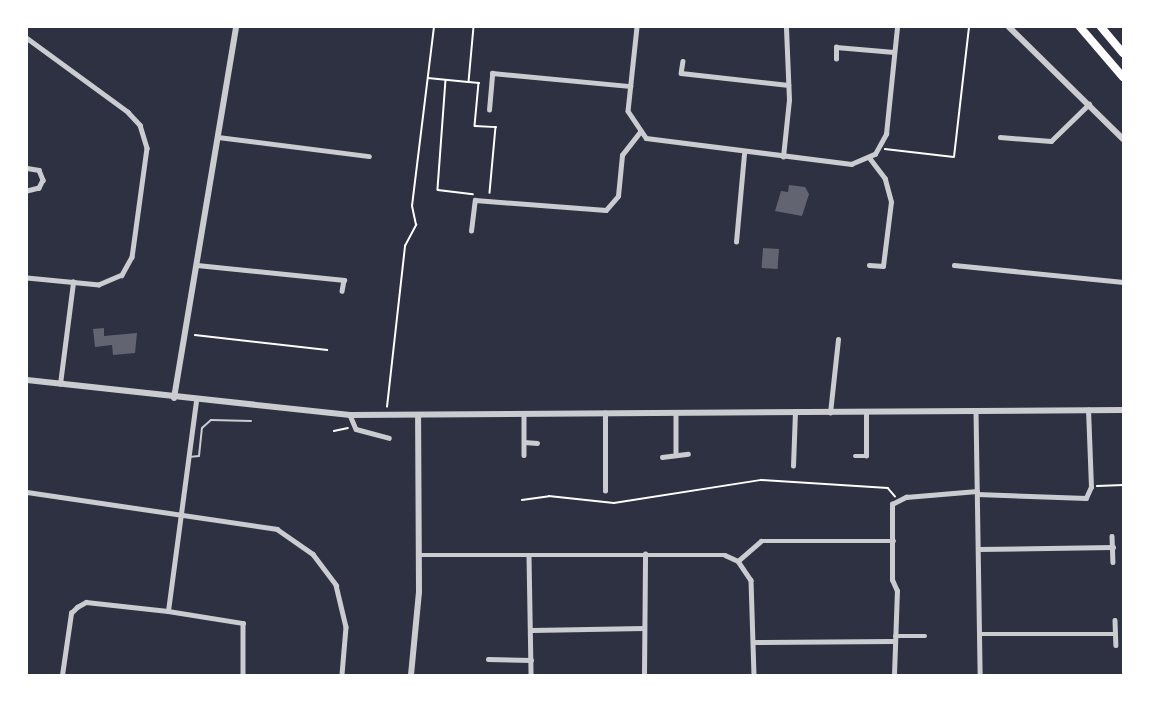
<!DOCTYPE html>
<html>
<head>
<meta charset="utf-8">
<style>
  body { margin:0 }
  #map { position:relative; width:1150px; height:702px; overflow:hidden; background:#2d3142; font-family:"Work Sans",sans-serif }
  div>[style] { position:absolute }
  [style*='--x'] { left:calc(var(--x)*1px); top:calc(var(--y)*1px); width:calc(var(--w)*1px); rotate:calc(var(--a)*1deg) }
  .building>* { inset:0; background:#626471; transform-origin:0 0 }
  .path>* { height:1.5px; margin:-0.75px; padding:0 0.75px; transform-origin:0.75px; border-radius:0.75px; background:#fff }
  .service>* { height:2px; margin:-1px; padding:0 1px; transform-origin:1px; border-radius:1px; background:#caccd0 }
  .minor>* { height:4.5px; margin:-2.25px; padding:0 2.25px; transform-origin:2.25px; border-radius:2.25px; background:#caccd0 }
  .tertiary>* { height:6px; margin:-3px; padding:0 3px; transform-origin:3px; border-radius:3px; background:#caccd0 }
  .trunk>* { height:8px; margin:-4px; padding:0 4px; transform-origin:4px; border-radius:4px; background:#fff }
  span { translate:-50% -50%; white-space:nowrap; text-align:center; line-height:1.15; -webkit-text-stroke:5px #fff; paint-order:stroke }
  .frame { position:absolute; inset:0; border:28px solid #fff; pointer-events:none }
</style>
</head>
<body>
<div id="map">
  <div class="building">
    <div style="clip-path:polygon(789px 185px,805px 187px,809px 194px,802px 216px,775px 211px,781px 191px,788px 192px)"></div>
    <div style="left:763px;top:248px;width:16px;height:20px;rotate:4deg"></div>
    <div style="clip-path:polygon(104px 328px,104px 336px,137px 333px,135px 353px,113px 355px,112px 345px,95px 347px,93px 329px)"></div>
  </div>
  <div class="path">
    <div style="--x:474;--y:27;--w:55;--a:95.2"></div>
    <div style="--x:469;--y:82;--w:10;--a:6"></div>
    <div style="--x:479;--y:83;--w:43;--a:95.3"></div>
    <div style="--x:475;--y:126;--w:21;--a:3"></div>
    <div style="--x:496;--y:127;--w:66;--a:95.2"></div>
    <div style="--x:428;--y:78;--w:40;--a:5.7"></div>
    <div style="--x:446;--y:80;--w:110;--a:94.2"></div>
    <div style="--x:438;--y:190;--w:35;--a:7"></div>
    <div style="--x:885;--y:149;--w:69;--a:6.6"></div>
    <div style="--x:954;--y:157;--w:131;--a:-83.4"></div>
    <div style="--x:195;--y:335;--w:133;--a:6.5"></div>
    <div style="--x:387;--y:407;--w:162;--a:-83.6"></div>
    <div style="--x:405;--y:246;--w:24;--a:-62"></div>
    <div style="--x:416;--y:225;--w:19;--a:-102"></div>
    <div style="--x:412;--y:206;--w:180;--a:-83"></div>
    <div style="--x:334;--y:431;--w:14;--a:-12"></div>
    <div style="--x:1097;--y:486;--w:26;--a:-2"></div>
    <div style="--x:522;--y:500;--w:27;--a:-8"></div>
    <div style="--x:549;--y:496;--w:65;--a:6.1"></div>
    <div style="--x:614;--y:503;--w:149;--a:-8.9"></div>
    <div style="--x:761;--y:480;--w:127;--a:3.6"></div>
    <div style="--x:888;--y:488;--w:11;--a:49"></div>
  </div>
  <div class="service">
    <div style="--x:189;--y:457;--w:10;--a:-6"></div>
    <div style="--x:199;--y:456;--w:28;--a:-84"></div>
    <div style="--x:202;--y:428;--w:12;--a:-42"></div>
    <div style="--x:211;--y:420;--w:40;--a:1.4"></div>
  </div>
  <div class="minor">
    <div style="--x:637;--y:27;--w:84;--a:96.1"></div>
    <div style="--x:628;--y:111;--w:32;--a:56"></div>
    <div style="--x:646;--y:138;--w:207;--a:7.2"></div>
    <div style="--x:851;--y:164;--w:26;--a:-23"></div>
    <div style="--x:875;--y:154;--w:23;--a:-61"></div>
    <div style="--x:886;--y:134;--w:108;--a:-84.1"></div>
    <div style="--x:27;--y:38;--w:125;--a:36.2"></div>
    <div style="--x:128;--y:112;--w:18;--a:47"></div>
    <div style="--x:140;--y:125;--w:24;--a:73"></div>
    <div style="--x:147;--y:148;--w:110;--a:97.8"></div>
    <div style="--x:132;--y:257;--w:21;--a:119"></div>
    <div style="--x:122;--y:275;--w:25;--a:157"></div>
    <div style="--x:99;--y:285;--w:72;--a:-174.4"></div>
    <div style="--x:836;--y:59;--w:12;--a:-90"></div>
    <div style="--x:836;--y:47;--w:58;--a:4.9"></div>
    <div style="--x:683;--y:61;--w:12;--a:99"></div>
    <div style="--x:681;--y:73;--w:108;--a:6.4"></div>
    <div style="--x:489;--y:110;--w:37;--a:-85"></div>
    <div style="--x:492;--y:73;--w:139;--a:5.4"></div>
    <div style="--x:218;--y:137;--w:152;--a:7.2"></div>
    <div style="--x:1000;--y:137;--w:51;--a:4.5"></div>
    <div style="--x:1051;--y:141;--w:53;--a:-44.2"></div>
    <div style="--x:783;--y:157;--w:57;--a:-84"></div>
    <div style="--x:789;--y:100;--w:73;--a:-92.4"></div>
    <div style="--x:27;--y:168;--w:12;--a:9"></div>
    <div style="--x:39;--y:170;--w:11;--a:68"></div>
    <div style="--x:43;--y:180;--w:9;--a:117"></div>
    <div style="--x:39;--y:188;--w:12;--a:166"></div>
    <div style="--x:471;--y:231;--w:31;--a:-83"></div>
    <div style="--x:475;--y:200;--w:131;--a:4.4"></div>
    <div style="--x:606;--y:210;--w:18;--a:-49"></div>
    <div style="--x:618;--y:196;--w:41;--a:-84.4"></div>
    <div style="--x:622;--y:155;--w:29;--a:-52"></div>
    <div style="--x:736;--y:242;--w:88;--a:-84.8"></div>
    <div style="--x:197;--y:265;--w:148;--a:5.8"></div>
    <div style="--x:344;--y:280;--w:11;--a:100"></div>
    <div style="--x:869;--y:265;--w:14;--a:4"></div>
    <div style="--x:883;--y:266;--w:64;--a:-82.9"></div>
    <div style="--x:891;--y:202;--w:24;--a:-105"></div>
    <div style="--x:885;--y:179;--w:26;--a:-127"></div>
    <div style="--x:954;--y:265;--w:170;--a:5.7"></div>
    <div style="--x:60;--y:384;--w:103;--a:-82.7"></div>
    <div style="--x:976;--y:411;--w:264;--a:89.1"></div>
    <div style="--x:676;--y:412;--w:40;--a:90"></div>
    <div style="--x:830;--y:413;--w:74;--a:-83.8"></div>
    <div style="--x:350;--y:415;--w:15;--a:67"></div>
    <div style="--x:356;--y:429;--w:34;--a:15"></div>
    <div style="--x:524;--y:415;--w:40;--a:90"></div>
    <div style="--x:524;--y:442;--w:13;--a:4"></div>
    <div style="--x:855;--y:456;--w:11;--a:0"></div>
    <div style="--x:866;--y:456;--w:44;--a:-90"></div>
    <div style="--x:662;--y:457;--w:26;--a:-7"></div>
    <div style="--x:793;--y:466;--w:54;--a:-87.9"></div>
    <div style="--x:605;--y:491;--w:78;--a:-90"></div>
    <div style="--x:27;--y:492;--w:253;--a:8.4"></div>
    <div style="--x:277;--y:529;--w:44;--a:34.8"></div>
    <div style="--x:313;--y:554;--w:39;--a:53"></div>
    <div style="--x:336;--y:585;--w:43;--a:76.6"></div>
    <div style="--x:346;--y:627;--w:48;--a:94.8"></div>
    <div style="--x:977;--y:494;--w:109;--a:2.1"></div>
    <div style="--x:1086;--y:498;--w:12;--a:-66"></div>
    <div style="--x:1091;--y:487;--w:77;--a:-92.2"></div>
    <div style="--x:1112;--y:536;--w:26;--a:88"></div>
    <div style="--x:978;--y:549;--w:135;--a:-0.8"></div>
    <div style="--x:419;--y:555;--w:306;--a:0"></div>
    <div style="--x:725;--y:555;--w:14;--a:25"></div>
    <div style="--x:738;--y:561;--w:23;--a:56"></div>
    <div style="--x:751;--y:580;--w:95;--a:88.2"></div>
    <div style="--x:529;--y:556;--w:119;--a:89"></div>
    <div style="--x:738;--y:561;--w:30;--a:-41"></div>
    <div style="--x:761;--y:541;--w:133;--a:0"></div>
    <div style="--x:168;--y:611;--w:76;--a:9.1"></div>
    <div style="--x:243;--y:623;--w:52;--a:90"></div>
    <div style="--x:1115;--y:620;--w:25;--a:88"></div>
    <div style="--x:532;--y:630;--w:112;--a:-1"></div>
    <div style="--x:979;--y:634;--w:135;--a:0"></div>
    <div style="--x:895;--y:636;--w:30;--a:0"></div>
    <div style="--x:754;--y:642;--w:139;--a:-0.4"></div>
    <div style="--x:488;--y:659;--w:43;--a:1.3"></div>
    <div style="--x:62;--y:675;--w:63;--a:-81.7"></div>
    <div style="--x:71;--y:613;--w:8;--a:-45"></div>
    <div style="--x:77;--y:607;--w:10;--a:-29"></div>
    <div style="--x:86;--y:602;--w:82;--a:6.3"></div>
    <div style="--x:168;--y:611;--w:212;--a:-82.4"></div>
    <div style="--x:644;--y:675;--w:121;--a:-89.5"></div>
    <div style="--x:894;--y:675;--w:84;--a:-88"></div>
    <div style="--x:897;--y:591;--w:12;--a:-114"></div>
    <div style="--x:892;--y:580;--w:76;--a:-90"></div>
    <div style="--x:892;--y:504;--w:16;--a:-27"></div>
    <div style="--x:906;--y:497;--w:71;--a:-4.8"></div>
  </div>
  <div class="tertiary">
    <div style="--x:1009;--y:27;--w:160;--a:44.5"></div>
    <div style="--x:27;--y:380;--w:325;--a:6.2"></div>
    <div style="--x:350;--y:415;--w:773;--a:-0.37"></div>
    <div style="--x:174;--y:398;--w:376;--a:-80.5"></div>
    <div style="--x:411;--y:675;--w:83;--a:-84.5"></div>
    <div style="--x:419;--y:592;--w:177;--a:-90.3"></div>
  </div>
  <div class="trunk">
    <div style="--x:1080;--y:27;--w:66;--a:49.3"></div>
    <div style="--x:1101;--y:27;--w:34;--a:50"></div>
  </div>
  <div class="frame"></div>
</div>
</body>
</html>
